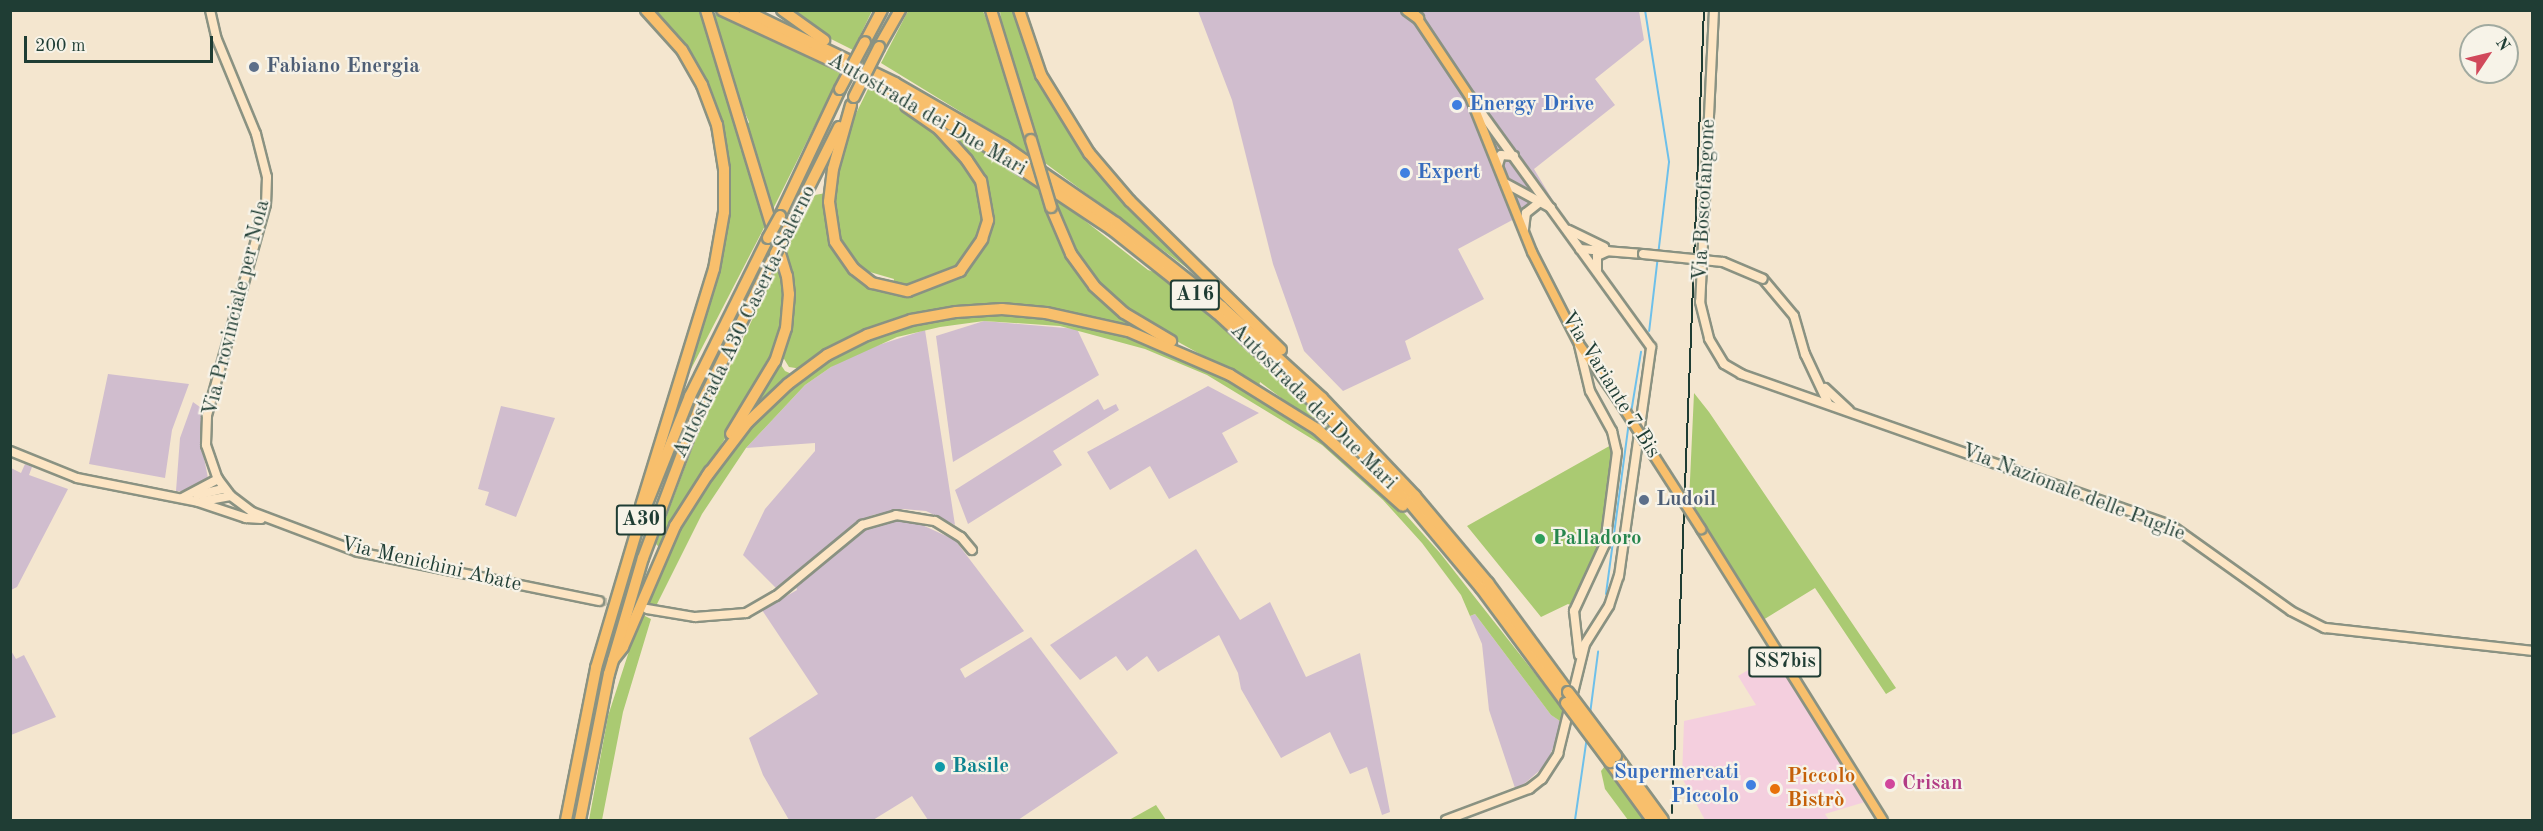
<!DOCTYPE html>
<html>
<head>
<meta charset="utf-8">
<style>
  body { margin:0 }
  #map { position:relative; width:2543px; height:831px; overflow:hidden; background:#f4e6cf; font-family:"Old Standard TT",serif }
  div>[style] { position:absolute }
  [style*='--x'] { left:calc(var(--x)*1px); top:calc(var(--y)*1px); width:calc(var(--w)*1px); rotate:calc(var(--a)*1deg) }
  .built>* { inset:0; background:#f4cfde }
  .industrial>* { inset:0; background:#d0bdce }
  .green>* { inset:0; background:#aaca72 }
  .stream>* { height:2px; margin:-1px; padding:0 1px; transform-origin:1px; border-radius:1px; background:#6ec0ea }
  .secondary-tunnel>* { height:8px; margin-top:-4px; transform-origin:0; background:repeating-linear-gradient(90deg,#c9c4b0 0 8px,transparent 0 12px) }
  .roads { filter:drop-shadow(2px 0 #8a9282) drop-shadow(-2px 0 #8a9282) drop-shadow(0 2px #8a9282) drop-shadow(0 -2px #8a9282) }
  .secondary>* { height:8px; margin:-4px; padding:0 4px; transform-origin:4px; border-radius:4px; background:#fce5c4 }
  .primary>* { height:8px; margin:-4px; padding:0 4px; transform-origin:4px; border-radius:4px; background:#f8bf6c }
  .highway>* { height:10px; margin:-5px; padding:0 5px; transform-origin:5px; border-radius:5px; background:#f8bf6c }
  .rail>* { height:2px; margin:-1px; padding:0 1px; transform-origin:1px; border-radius:1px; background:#1f3d34 }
  .bridges { filter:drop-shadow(2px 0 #8a9282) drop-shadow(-2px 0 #8a9282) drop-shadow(0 2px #8a9282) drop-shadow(0 -2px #8a9282) }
  .secondary-bridge>* { height:8px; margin:-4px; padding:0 4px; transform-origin:4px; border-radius:4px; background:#fce5c4 }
  .primary-bridge>* { height:8px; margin:-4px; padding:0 4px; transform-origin:4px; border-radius:4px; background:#f8bf6c }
  .highway-bridge>* { height:10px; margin:-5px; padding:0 5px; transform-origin:5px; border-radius:5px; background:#f8bf6c }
  .dots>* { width:16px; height:16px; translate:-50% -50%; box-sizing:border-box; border:3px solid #f7f3e8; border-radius:50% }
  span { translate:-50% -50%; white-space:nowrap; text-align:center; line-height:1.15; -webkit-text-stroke:4.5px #f7f3e8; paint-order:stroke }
  .shield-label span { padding:2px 4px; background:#f7f3e8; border:2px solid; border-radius:4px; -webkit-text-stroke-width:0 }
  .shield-label { font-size:20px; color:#1f3d34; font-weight:700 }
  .service-label { font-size:21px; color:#4e5e75; font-weight:700 }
  .left { translate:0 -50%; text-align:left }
  .shop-label { font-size:21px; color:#366cbe; font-weight:700 }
  .right { translate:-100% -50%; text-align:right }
  .street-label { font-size:21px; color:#1f3d34 }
  .leisure-label { font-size:21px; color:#27864d; font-weight:700 }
  .culture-label { font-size:21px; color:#0d838f; font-weight:700 }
  .food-label { font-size:21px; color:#c56008; font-weight:700 }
  .hotel-label { font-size:21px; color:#b23c85; font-weight:700 }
  .frame { position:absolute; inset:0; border:12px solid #1f3d34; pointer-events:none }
  .north { position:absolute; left:2459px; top:24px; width:60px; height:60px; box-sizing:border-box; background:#f7f3e8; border:2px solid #a1aaa0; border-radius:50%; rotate:55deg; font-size:16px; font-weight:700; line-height:24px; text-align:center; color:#1f3d34 }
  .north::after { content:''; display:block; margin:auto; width:21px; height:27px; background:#d1495b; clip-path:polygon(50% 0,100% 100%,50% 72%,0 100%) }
  .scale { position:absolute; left:24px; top:36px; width:189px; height:27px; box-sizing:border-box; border:3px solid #1f3d34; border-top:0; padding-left:8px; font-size:18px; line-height:21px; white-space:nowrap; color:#1f3d34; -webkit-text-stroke:4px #f7f3e8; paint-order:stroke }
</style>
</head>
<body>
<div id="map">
  <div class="built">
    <div style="clip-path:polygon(1773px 655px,1865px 802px,1825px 814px,1829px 820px,1705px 820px,1682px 778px,1684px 721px,1756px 705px,1738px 676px)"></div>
  </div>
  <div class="industrial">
    <div style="clip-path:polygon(1198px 11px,1639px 11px,1644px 40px,1595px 79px,1615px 105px,1534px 169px,1552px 199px,1458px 249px,1484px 299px,1405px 341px,1411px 359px,1343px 391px,1304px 351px,1273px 264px,1232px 100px)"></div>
    <div style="clip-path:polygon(984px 321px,1077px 329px,1099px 375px,953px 462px,936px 336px)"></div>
    <div style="clip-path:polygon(925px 330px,955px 525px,926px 511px,903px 509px,873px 515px,854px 525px,777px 589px,743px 555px,765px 509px,815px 451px,815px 443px,746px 448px,805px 385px,831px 367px,860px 351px)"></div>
    <div style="clip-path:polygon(108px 374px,189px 384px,172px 430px,165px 478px,89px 464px)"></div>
    <div style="clip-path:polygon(1208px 386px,1259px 413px,1222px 433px,1238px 462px,1169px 499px,1150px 466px,1110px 490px,1087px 452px)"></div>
    <div style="clip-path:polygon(1098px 399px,1104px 410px,1116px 404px,1119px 410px,1053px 451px,1062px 465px,968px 524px,955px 490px)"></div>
    <div style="clip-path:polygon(193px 402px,204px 410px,200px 438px,208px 478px,205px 485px,191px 491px,176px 491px,180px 438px)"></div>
    <div style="clip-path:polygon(501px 406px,555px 418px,516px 517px,485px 505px,489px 492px,478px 489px)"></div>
    <div style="clip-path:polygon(25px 464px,32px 467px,29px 475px,68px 489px,17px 587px,11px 590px,11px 468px,21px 473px)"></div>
    <div style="clip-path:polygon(907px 518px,955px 540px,1024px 631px,960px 669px,965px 678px,1031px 637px,1118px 753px,1018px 820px,928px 820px,912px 796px,873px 820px,789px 820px,763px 775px,749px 738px,818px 694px,762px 610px,797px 590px,796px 586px,859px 533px,882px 523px)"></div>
    <div style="clip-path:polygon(1196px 549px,1240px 620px,1270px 602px,1306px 677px,1360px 653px,1390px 812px,1382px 815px,1367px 767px,1350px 774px,1330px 732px,1281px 758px,1241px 689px,1238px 673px,1219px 635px,1158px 672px,1147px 656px,1127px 671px,1116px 656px,1080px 680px,1050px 645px)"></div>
    <div style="clip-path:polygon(1475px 614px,1551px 715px,1563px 723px,1546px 765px,1516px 791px,1489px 710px,1482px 644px,1470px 616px)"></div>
    <div style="clip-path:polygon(10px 649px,16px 659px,24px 655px,56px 717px,11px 735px)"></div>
  </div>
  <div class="green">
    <div style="clip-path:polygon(652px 11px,703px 11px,736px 117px,741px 151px,744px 149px,768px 220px,691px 369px,688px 368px,729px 177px,727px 153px,718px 117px)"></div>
    <div style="clip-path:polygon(786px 11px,872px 11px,853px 50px,811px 29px)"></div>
    <div style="clip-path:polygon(908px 11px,983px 11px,999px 49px,1031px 155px,881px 63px)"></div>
    <div style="clip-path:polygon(1000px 11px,1015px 11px,1037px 75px,1068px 129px,1190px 265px,1187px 268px,1041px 160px,1003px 37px)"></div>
    <div style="clip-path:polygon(711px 12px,841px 73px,772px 211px,745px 128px,749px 122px,731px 82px)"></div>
    <div style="clip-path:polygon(869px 87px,943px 134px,981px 187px,984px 215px,981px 232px,958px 267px,911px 285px,893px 284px,894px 279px,863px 270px,839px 239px,832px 194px,847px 132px)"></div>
    <div style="clip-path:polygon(952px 132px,1041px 188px,1068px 256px,1120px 315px,1144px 333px,1076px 314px,922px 314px,802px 369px,789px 367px,781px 354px,784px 346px,784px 254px,815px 195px,826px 193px,828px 224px,867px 281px,928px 289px,963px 270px,990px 207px,950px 134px)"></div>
    <div style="clip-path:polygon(1052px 195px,1148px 270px,1160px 274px,1185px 293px,1295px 390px,1328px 423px,1328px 429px,1325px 431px,1260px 382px,1259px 387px,1146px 324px,1105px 292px,1078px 257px)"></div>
    <div style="clip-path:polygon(780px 261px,785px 281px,781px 338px,764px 365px,768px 368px,659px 547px,656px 544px,696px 438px)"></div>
    <div style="clip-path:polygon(1028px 313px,1113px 330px,1221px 373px,1324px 439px,1390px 497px,1440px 553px,1566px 713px,1563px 723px,1551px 715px,1475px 614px,1470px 616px,1461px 595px,1422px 543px,1383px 500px,1322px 445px,1207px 375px,1145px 349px,1060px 326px,984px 321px,940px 327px,897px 337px,831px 367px,805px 385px,746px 448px,702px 514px,656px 606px,645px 603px,662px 563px,705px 485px,753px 421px,815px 366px,888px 330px,947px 316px)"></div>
    <div style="clip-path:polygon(779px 362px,785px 371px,794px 375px,756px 407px)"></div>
    <div style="clip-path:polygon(1694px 393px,1709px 412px,1896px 688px,1886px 694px,1815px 588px,1763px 620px,1689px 502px)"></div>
    <div style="clip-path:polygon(1613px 444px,1601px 551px,1573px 606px,1568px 604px,1541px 617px,1467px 526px)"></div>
    <div style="clip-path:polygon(641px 614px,651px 619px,623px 712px,602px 820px,589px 820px,608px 716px)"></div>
    <div style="clip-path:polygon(1605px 766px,1645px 820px,1628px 820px,1605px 789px,1601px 771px)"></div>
    <div style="clip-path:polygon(1156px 805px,1166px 820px,1129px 820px)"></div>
  </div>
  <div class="stream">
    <div style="--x:1645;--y:10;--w:154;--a:81"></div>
    <div style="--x:1669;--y:162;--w:170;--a:96.7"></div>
    <div style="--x:1631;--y:413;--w:62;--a:-80.7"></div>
    <div style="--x:1606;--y:594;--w:175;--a:-82.4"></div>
    <div style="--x:1590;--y:714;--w:63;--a:-82.6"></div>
    <div style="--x:1575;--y:820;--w:84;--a:-81.8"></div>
  </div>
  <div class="secondary-tunnel">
    <div style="--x:599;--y:601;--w:34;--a:8"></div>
  </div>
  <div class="roads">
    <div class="secondary">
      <div style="--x:210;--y:10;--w:28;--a:77"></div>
      <div style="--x:216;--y:37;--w:105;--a:67.6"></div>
      <div style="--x:256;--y:134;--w:44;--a:75.7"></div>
      <div style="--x:267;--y:177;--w:27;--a:92"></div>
      <div style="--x:266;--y:204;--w:220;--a:105.6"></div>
      <div style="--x:207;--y:416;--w:29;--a:92"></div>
      <div style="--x:206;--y:445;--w:36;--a:71"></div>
      <div style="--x:218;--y:479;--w:21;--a:53"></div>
      <div style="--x:231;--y:496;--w:26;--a:37"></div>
      <div style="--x:252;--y:512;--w:113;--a:20.7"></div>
      <div style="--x:358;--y:552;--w:246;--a:11.5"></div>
      <div style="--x:1714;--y:10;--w:292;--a:92.7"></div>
      <div style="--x:1700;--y:302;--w:38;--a:76"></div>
      <div style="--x:1709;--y:339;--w:29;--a:59"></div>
      <div style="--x:1724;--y:364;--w:20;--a:30"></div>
      <div style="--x:1741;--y:374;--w:457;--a:19.4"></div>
      <div style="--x:2172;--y:526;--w:146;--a:35.5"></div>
      <div style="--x:2291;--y:611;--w:38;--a:27"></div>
      <div style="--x:2325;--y:628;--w:208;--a:6.3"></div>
      <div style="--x:1498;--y:165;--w:10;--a:-73"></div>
      <div style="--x:1501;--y:155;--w:13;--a:4"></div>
      <div style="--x:1505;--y:183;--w:52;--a:28.5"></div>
      <div style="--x:1524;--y:229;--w:16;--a:-83"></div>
      <div style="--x:1526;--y:213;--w:18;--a:-38"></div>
      <div style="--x:1569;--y:230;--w:39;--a:26"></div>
      <div style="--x:1580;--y:249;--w:63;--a:4.5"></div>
      <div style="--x:1597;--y:270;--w:14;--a:-90"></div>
      <div style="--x:1597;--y:256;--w:12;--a:-24"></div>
      <div style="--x:1763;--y:279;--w:48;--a:50"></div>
      <div style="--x:1794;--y:316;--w:40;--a:74"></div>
      <div style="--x:1805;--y:354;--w:54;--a:64.9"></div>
      <div style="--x:1579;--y:345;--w:47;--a:76.6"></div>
      <div style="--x:1590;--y:391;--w:46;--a:61.2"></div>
      <div style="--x:1612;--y:431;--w:22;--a:77"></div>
      <div style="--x:1617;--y:452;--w:93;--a:97.4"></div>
      <div style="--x:1605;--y:544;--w:74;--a:114.8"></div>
      <div style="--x:1574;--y:611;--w:44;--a:83.5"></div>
      <div style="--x:1825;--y:388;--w:33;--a:43"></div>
      <div style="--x:10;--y:451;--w:72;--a:21.9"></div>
      <div style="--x:77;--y:478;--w:123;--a:11.2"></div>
      <div style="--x:198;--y:502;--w:51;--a:18.4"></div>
      <div style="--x:246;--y:518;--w:15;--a:4"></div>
      <div style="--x:197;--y:495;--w:28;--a:-13"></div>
      <div style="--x:182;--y:498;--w:41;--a:-27.8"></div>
      <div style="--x:203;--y:501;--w:28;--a:-10"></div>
      <div style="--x:647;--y:609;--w:49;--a:9.5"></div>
      <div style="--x:695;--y:617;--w:51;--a:-4.5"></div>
      <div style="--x:746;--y:613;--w:34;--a:-30"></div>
      <div style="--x:776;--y:596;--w:112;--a:-39.5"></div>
      <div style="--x:862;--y:525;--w:35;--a:-16"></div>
      <div style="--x:896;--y:515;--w:39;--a:9"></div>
      <div style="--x:935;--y:521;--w:31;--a:32"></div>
      <div style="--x:961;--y:537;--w:17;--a:50"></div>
      <div style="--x:1446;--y:820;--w:89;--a:-20.5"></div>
      <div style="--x:1529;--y:789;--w:16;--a:-38"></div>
      <div style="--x:1542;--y:779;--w:30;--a:-57"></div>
      <div style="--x:1558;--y:754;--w:113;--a:-76.2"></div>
      <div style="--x:1585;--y:644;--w:45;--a:-57.7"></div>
      <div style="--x:1609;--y:606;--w:32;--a:-72"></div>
      <div style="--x:1619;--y:576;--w:231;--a:-82"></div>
      <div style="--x:1651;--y:347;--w:300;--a:-125.9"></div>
    </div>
    <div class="primary">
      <div style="--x:1414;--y:13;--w:101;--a:56.3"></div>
      <div style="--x:1470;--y:97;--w:167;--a:68.2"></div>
      <div style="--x:1532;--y:252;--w:103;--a:62.9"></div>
      <div style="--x:1579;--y:344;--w:66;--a:54.9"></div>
      <div style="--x:1701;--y:529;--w:343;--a:58"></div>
    </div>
    <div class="highway">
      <div style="--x:706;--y:10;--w:278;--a:73.1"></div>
      <div style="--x:787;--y:276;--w:18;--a:84"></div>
      <div style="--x:789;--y:294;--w:34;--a:95"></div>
      <div style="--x:786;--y:328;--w:35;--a:108"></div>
      <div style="--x:775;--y:361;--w:85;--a:121.1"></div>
      <div style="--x:722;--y:10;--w:150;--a:24.9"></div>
      <div style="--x:858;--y:73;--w:132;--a:29.1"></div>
      <div style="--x:973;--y:137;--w:166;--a:33.7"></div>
      <div style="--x:1111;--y:229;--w:135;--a:38.4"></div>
      <div style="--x:1217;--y:313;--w:134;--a:42.6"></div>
      <div style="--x:1316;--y:404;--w:135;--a:46.5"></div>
      <div style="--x:1409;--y:502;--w:112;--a:50.1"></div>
      <div style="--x:1481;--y:588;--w:143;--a:53.5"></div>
      <div style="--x:744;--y:10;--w:168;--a:25.8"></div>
      <div style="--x:895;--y:83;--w:126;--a:30"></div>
      <div style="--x:1004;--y:146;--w:136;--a:34.5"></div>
      <div style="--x:1116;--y:223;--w:135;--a:38.4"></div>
      <div style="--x:1222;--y:307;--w:135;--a:42.3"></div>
      <div style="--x:1322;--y:398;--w:135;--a:46.5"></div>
      <div style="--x:1415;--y:496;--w:114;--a:50"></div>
      <div style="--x:1488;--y:583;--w:135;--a:53.7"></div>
      <div style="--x:782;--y:10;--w:52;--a:35.5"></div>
      <div style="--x:991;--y:10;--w:136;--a:72.9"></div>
      <div style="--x:1019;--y:10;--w:69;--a:71.3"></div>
      <div style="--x:1041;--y:75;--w:92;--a:58.4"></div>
      <div style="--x:1089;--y:153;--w:63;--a:49.5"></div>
      <div style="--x:1130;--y:201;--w:212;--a:44.6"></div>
      <div style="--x:1407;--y:10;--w:14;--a:36"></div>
      <div style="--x:865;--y:42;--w:36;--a:-62"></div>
      <div style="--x:879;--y:47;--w:43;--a:-60.4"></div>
      <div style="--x:851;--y:105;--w:66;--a:105.7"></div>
      <div style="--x:833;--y:169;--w:33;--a:97"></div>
      <div style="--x:829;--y:202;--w:40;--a:81.5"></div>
      <div style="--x:835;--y:242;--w:33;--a:55"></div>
      <div style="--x:854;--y:269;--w:23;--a:38"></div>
      <div style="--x:872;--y:283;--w:37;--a:13"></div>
      <div style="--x:908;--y:291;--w:56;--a:-21"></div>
      <div style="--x:960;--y:271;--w:39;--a:-55"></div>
      <div style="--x:982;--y:239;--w:20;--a:-72"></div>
      <div style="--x:988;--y:220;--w:40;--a:-100"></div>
      <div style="--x:981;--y:181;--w:25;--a:-124"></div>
      <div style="--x:967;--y:160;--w:42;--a:-132.1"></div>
      <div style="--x:939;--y:129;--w:40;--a:-145.1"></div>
      <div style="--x:1051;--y:207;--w:51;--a:66.9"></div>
      <div style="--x:1071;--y:254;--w:39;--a:54"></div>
      <div style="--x:1094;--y:286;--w:40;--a:42"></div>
      <div style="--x:1124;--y:313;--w:55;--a:30.8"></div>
      <div style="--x:780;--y:216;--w:140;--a:-64.7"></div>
      <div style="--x:788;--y:229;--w:114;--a:-63.4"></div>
      <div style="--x:707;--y:476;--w:68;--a:-52.8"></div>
      <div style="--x:748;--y:422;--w:55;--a:-43.5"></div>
      <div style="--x:788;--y:384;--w:49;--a:-36.6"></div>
      <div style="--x:827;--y:355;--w:45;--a:-26.6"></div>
      <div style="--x:867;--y:335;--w:46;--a:-18.8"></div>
      <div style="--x:911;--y:320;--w:46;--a:-10.1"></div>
      <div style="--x:956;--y:312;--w:46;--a:-3.7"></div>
      <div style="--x:1002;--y:309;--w:44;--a:5.2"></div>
      <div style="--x:1046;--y:313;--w:84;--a:12.4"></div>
      <div style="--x:1128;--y:331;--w:111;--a:23.3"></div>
      <div style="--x:1230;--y:375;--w:102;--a:31.8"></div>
      <div style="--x:1317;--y:429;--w:115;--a:41.8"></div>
      <div style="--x:641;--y:506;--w:248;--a:-72.9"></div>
      <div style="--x:714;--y:269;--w:58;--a:-80"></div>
      <div style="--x:724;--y:212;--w:43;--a:-90"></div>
      <div style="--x:724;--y:169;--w:45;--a:-99"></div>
      <div style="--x:717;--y:125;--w:43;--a:-110.6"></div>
      <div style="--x:702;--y:85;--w:40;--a:-119.7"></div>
      <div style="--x:682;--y:50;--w:54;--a:-132"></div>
      <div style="--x:613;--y:660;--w:16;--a:-52"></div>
      <div style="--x:623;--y:647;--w:132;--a:-66.7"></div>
      <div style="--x:675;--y:526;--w:65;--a:-57.5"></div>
      <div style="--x:1616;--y:756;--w:79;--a:53.7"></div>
      <div style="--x:1610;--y:762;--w:72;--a:54.1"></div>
      <div style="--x:566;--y:820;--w:155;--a:-78.8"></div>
      <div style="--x:596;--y:668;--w:148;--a:-73.5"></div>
      <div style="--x:638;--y:526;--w:140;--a:-68.2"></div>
      <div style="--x:690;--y:396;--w:176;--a:-63.7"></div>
      <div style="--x:580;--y:820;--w:149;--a:-78.8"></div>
      <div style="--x:609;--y:674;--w:121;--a:-73.7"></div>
      <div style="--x:643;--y:558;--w:165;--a:-69.4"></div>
      <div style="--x:701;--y:404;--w:167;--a:-63.7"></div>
    </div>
  </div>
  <div class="rail">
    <div style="--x:1672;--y:813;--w:804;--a:-87.72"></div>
  </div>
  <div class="bridges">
    <div class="secondary-bridge">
      <div style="--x:1643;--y:254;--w:80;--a:5.7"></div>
      <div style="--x:1723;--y:262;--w:43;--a:23"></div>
    </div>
    <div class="primary-bridge">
      <div style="--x:1617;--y:398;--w:156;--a:57.3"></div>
    </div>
    <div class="highway-bridge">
      <div style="--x:840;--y:89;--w:53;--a:-62"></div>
      <div style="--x:854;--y:97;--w:56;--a:-63.4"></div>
      <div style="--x:1031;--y:140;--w:70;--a:73.4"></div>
      <div style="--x:768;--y:238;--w:25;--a:-61"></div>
      <div style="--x:775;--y:254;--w:28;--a:-63"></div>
      <div style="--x:1568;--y:692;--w:80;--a:53.1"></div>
      <div style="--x:1566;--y:703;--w:74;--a:53.3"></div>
    </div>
  </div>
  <div class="dots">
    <div style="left:254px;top:67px;background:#5c6f8a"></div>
    <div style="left:1457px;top:105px;background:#3f7fe0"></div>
    <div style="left:1405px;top:173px;background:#3f7fe0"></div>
    <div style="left:1644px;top:500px;background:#5c6f8a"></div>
    <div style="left:1540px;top:539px;background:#2e9e5b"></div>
    <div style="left:940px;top:767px;background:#0f9aa8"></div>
    <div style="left:1890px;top:784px;background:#d1479c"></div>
    <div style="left:1751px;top:785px;background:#3f7fe0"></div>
    <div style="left:1775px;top:789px;background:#e8710a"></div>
  </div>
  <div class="shield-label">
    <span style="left:1195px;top:295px">A16</span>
    <span style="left:641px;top:520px">A30</span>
    <span style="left:1785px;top:662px">SS7bis</span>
  </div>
  <div class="service-label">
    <span class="left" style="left:266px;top:67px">Fabiano Energia</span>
    <span class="left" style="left:1656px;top:500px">Ludoil</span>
  </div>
  <div class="shop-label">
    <span class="left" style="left:1469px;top:105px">Energy Drive</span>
    <span class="left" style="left:1417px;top:173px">Expert</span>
    <span class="right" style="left:1739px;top:785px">Supermercati<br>Piccolo</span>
  </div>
  <div class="street-label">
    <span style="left:927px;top:115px;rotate:30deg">Autostrada dei Due Mari</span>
    <span style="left:1705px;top:200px;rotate:-87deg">Via Boscofangone</span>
    <span style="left:237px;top:308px;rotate:-76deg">Via Provinciale per Nola</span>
    <span style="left:745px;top:322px;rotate:-64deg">Autostrada A30 Caserta-Salerno</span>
    <span style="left:1610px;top:385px;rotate:58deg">Via Variante 7 Bis</span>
    <span style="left:1313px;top:407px;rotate:45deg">Autostrada dei Due Mari</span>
    <span style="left:2073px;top:493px;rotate:21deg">Via Nazionale delle Puglie</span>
    <span style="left:431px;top:565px;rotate:13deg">Via Menichini Abate</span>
  </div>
  <div class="leisure-label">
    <span class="left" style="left:1552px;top:539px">Palladoro</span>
  </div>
  <div class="culture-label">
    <span class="left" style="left:952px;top:767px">Basile</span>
  </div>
  <div class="food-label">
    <span class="left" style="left:1787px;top:789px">Piccolo<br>Bistrò</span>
  </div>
  <div class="hotel-label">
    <span class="left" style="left:1902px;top:784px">Crisan</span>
  </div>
  <div class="frame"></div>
  <div class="north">N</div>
  <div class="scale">200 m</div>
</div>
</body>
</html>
